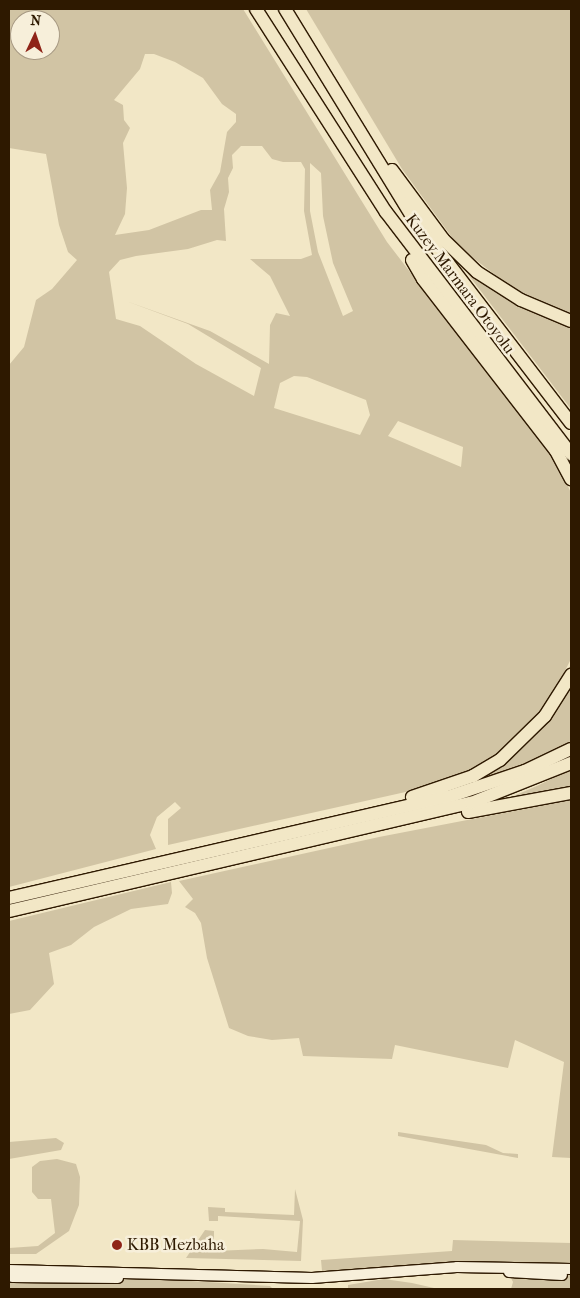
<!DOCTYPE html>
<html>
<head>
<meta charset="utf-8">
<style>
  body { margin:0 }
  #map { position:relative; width:580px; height:1298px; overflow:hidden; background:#f2e7c6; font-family:"IM FELL French Canon",serif }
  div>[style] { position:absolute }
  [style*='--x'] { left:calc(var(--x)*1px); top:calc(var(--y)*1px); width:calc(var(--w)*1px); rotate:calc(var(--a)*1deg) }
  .green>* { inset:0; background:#d1c4a4 }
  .roads { filter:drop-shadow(1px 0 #2e1900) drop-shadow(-1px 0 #2e1900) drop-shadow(0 1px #2e1900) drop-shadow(0 -1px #2e1900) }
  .secondary>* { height:10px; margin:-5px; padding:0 5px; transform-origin:5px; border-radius:5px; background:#f7efda }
  .motorway>* { height:12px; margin:-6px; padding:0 6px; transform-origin:6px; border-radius:6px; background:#f2e7c6 }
  .dots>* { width:14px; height:14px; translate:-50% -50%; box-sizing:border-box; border:2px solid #f7efda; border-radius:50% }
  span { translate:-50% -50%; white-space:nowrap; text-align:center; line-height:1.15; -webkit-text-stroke:5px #f7efda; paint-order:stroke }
  .street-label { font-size:16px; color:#2e1900 }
  .poi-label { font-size:16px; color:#2e1900 }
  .left { translate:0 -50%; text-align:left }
  .frame { position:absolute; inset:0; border:10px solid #2e1900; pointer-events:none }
  .north { position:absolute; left:10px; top:10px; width:50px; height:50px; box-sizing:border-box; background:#f7efda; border:1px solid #a79983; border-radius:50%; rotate:3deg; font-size:14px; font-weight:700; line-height:20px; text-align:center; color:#2e1900 }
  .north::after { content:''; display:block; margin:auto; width:18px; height:22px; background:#8f2418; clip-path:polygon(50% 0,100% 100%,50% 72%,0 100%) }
</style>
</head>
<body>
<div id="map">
  <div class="green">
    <div style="clip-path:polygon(evenodd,9px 9px,243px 9px,387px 242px,559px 466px,571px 493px,571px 659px,547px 706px,501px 751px,480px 766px,428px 787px,168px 845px,168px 819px,181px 808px,175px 802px,157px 817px,150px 835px,156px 849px,9px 887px,9px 365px,24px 347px,36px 300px,52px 289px,77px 260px,68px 252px,59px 225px,46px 154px,9px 148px,9px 9px,20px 20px,50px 20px,50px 50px,20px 50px,20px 20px,9px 9px,145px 54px,154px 54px,175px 62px,203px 78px,222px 104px,236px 114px,236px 122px,227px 132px,220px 172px,210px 190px,212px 210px,201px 210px,149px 230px,115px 235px,125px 214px,127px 188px,123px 143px,130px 128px,124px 120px,123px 105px,114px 100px,140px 69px,145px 54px,9px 9px,241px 146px,262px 146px,272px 159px,283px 162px,301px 162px,305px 169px,304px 211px,312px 255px,301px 259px,250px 259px,270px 276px,290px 316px,276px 313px,270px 325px,269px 364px,210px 331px,126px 301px,188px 324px,261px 368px,254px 396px,196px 364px,140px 326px,116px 319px,109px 272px,120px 260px,136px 256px,188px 249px,217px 240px,226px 241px,224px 209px,229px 192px,228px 178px,233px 168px,232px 155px,241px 146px,9px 9px,310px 163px,321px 173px,323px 216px,333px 263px,353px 311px,343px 316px,318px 252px,310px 211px,310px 163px,9px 9px,294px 376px,307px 377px,366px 400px,370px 415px,360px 435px,274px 408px,280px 383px,294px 376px,9px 9px,398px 421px,463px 447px,461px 467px,388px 436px,398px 421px)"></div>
    <div style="clip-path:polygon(306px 9px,571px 9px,571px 314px,512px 288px,459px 247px,402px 169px)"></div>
    <div style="clip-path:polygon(467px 273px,525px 309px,571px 328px,571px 409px)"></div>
    <div style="clip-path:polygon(571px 685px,571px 742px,537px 759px,473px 782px,509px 758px,536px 734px)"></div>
    <div style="clip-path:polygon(571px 769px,571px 788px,509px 798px,539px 785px)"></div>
    <div style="clip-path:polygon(571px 800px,571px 1158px,552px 1157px,564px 1062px,515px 1040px,508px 1068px,395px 1045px,392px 1059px,303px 1056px,299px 1038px,272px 1040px,248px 1036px,229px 1028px,207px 958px,201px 923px,195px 913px,185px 907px,193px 899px,179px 881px,379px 837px)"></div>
    <div style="clip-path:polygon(171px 882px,172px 893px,168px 904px,131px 909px,94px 927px,71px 945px,49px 953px,54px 984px,30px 1010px,9px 1014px,9px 921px)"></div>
    <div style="clip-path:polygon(398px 1132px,486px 1145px,503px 1153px,518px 1154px,518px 1158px,398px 1136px)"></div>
    <div style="clip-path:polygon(56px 1138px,64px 1143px,61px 1150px,9px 1159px,9px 1142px)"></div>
    <div style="clip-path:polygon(57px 1159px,76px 1164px,80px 1177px,79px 1205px,69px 1231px,36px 1254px,9px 1254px,9px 1248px,38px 1246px,55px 1233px,51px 1199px,38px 1199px,32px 1192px,32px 1167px,40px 1161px)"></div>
    <div style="clip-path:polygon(295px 1189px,303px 1220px,301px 1261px,186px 1258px,205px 1230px,214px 1231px,214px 1251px,263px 1249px,297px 1252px,300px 1221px,218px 1216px,218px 1221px,209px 1221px,208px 1207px,225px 1208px,225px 1212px,294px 1215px)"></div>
    <div style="clip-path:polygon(453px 1240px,571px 1243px,571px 1264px,480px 1262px,325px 1275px,322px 1271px,321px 1260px,452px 1251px)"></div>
    <div style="clip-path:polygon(508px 1272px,571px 1275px,571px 1289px,511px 1289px,513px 1282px)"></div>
    <div style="clip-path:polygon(9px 1277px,175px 1280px,270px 1286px,273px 1289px,9px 1289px)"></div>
    <div style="clip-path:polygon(384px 1279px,412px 1283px,434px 1288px,348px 1289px,348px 1285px)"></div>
  </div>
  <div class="roads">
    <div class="secondary">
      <div style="--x:9;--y:1270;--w:303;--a:1.5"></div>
      <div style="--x:312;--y:1278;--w:145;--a:-4.3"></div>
      <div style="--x:457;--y:1267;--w:114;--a:1"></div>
      <div style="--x:509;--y:1272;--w:53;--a:3.2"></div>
      <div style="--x:12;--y:1277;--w:106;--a:0.5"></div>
    </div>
    <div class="motorway">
      <div style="--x:256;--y:9;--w:241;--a:57.4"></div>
      <div style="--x:386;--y:212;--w:305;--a:52.6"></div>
      <div style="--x:285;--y:9;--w:243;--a:58.5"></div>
      <div style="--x:412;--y:216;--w:261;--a:52.5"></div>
      <div style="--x:392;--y:170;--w:86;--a:53.5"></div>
      <div style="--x:443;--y:239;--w:47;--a:44.1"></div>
      <div style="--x:477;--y:272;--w:52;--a:32.5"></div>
      <div style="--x:521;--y:300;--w:54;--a:22.8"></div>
      <div style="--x:412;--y:260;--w:22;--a:60"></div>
      <div style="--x:423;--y:279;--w:217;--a:52.3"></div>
      <div style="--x:556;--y:451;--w:32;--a:62"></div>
      <div style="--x:412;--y:797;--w:65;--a:-19"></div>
      <div style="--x:473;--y:776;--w:31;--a:-31"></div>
      <div style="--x:500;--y:760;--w:63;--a:-44.4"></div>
      <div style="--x:545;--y:716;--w:49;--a:-57.6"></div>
      <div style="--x:468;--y:812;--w:105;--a:-10.5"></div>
      <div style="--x:9;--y:898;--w:450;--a:-13"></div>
      <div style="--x:448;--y:797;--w:81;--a:-18.7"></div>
      <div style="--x:525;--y:771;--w:51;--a:-25.6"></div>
      <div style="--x:9;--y:911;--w:474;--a:-13.2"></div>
      <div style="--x:471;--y:803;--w:108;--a:-21.8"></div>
    </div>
  </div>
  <div class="dots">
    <div style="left:117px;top:1245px;background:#8f2418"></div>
  </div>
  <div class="street-label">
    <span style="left:460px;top:284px;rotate:53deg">Kuzey Marmara Otoyolu</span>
  </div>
  <div class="poi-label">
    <span class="left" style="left:127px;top:1245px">KBB Mezbaha</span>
  </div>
  <div class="frame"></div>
  <div class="north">N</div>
</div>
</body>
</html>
